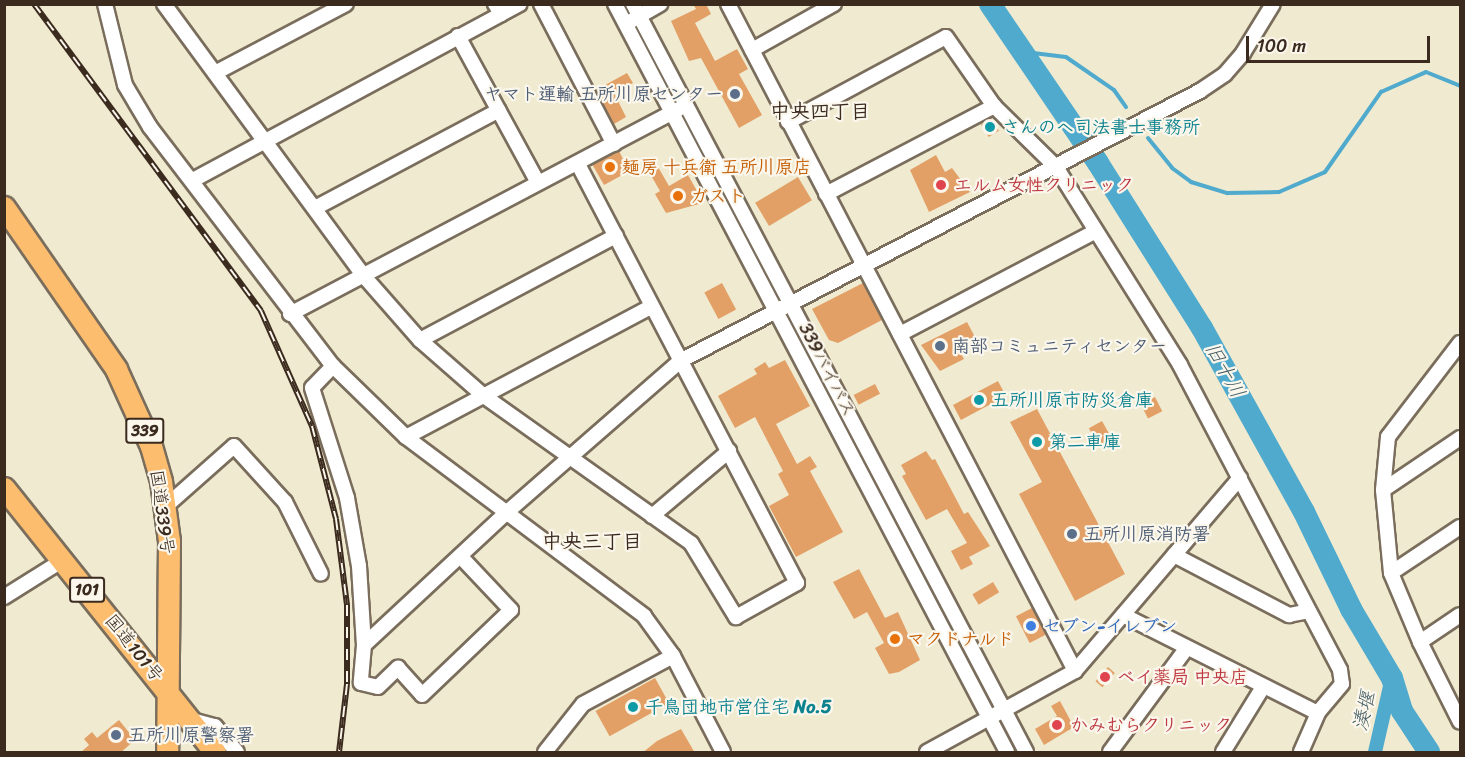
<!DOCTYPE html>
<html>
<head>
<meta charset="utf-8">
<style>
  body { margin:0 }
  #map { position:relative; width:1465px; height:757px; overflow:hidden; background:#efead0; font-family:Sriracha,"Klee One",sans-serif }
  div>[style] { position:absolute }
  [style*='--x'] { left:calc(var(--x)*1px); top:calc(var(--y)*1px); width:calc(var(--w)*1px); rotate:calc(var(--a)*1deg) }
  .stream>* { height:4px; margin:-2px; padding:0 2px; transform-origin:2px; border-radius:2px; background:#4faacd }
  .canal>* { height:14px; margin:-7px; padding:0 7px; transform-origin:7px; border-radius:7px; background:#4faacd }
  .river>* { height:22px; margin:-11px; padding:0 11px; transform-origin:11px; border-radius:11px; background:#4faacd }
  .building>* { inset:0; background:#e3a066; transform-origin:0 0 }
  .roads { filter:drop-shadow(2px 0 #7a6d5c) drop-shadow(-2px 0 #7a6d5c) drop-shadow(0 2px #7a6d5c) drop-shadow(0 -2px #7a6d5c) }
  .minor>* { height:14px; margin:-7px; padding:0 7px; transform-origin:7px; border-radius:7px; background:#fff }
  .highway>* { height:21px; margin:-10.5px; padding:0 10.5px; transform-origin:10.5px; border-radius:10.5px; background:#fcbd6f }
  .rail>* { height:6px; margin-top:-3px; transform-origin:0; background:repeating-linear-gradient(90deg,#fbf7ec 0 11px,#3b2a1e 0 22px); box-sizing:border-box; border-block:2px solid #3b2a1e }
  .dots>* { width:16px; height:16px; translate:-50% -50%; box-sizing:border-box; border:3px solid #fbf7ec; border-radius:50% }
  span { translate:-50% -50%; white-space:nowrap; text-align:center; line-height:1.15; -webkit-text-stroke:4.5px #fbf7ec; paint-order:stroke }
  .shield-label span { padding:2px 4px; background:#fbf7ec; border:2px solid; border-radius:4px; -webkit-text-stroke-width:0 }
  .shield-label { font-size:16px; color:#3b2a1e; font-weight:700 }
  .service-label { font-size:18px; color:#4e5e75; font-weight:700 }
  .right { translate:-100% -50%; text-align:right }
  .left { translate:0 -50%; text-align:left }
  .culture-label { font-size:18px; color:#0d838f; font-weight:700 }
  .food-label { font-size:18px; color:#c56008; font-weight:700 }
  .health-label { font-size:18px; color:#be3a42; font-weight:700 }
  .street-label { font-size:18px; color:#3b2a1e }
  .shop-label { font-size:18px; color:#366cbe; font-weight:700 }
  .neighbourhood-label { font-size:20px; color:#3b2a1e; font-weight:700 }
  .water-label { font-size:20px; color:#435d64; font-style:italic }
  .frame { position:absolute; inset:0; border:6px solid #3b2a1e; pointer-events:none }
  .scale { position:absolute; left:1246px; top:36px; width:184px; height:27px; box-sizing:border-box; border:3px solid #3b2a1e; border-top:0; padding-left:8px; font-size:18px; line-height:21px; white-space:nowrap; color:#3b2a1e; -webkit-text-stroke:4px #fbf7ec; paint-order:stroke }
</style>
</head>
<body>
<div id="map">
  <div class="stream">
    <div style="--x:1025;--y:52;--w:41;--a:7"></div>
    <div style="--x:1066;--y:57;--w:58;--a:34.5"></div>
    <div style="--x:1114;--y:90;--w:21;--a:55"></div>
    <div style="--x:1148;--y:138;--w:38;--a:51"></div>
    <div style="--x:1172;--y:168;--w:24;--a:36"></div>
    <div style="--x:1191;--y:182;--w:38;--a:17"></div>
    <div style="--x:1227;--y:193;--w:52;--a:-1.1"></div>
    <div style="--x:1279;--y:192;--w:50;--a:-23.5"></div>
    <div style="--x:1325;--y:172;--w:98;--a:-55"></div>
    <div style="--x:1381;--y:92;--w:49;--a:-24"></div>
    <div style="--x:1426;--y:72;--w:37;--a:22"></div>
  </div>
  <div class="canal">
    <div style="--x:1375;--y:752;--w:76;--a:-77.1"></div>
  </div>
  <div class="river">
    <div style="--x:990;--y:4;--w:192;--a:55.8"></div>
    <div style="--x:1098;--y:163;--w:195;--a:57.8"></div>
    <div style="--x:1202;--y:328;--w:210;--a:61"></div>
    <div style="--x:1304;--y:512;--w:108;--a:64.1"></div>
    <div style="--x:1351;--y:609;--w:80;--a:59.3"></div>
    <div style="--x:1392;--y:678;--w:34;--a:73"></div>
    <div style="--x:1402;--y:711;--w:49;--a:56.6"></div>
  </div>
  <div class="building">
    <div style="clip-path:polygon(693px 4px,706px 4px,711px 14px,695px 23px,715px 61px,737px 49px,748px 69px,739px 74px,762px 115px,739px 128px,701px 58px,689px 61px,671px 21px,696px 9px)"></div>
    <div style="clip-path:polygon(627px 73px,633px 83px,614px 93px,626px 117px,614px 124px,596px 90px)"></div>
    <div style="left:991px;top:118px;width:15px;height:12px;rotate:58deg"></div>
    <div style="clip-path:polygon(619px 151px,627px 167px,626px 173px,604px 185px,592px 164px)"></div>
    <div style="clip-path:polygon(936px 155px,945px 172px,952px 168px,970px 192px,929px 212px,910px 170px)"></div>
    <div style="clip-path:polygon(654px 160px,669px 186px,688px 175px,701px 198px,697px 201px,699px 204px,666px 213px,655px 194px,660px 191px,645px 165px)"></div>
    <div style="left:798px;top:177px;width:27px;height:50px;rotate:59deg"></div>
    <div style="left:722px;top:283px;width:30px;height:20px;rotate:62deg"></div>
    <div style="clip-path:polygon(863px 283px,882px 320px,838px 343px,829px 340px,812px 309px)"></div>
    <div style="clip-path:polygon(967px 322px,975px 337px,957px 347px,964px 359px,940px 371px,921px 345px)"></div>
    <div style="clip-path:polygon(785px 360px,810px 406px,776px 424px,797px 464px,810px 456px,817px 467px,810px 471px,843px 532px,796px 557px,769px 506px,789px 495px,778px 474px,783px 471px,755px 417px,735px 428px,718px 396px,757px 374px,754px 369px,765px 362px,769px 368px)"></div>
    <div style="left:998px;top:381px;width:17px;height:51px;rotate:62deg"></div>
    <div style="left:875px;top:384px;width:11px;height:24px;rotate:63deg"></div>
    <div style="left:1155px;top:397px;width:16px;height:16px;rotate:63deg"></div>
    <div style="clip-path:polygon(1037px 409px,1125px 574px,1075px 601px,1019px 494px,1042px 482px,1010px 422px)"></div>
    <div style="left:1102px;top:421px;width:21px;height:15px;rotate:61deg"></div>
    <div style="clip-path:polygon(926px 451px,932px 460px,935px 459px,964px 514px,968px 512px,990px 546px,969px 557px,973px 564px,961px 570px,951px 551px,967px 543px,947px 509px,926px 520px,902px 476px,906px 474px,901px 465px)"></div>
    <div style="clip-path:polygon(859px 569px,885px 618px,898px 612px,920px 660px,899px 672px,889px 674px,875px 648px,884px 643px,867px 612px,854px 619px,833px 582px)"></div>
    <div style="left:993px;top:582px;width:12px;height:24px;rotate:59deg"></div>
    <div style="left:1032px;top:608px;width:30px;height:18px;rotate:63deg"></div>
    <div style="left:1108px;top:667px;width:9px;height:19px;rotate:41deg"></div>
    <div style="left:655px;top:678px;width:29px;height:68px;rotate:61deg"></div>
    <div style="clip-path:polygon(1060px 701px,1074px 727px,1044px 745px,1035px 729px,1057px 716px,1051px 706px)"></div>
    <div style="clip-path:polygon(119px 720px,135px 740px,120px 753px,80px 753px,89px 745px,84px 739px,92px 732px,97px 738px)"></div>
    <div style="clip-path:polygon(681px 729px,695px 753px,642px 753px,657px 741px)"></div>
  </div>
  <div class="roads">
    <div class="minor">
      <div style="--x:105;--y:4;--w:83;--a:76.1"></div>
      <div style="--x:125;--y:85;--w:49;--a:59.2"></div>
      <div style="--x:150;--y:127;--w:301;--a:52.6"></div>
      <div style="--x:333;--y:366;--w:102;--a:44.2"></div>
      <div style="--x:406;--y:437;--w:298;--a:36.9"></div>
      <div style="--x:644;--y:616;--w:49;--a:54.1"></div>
      <div style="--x:673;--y:656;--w:108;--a:62.5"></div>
      <div style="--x:164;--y:4;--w:335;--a:53.7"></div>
      <div style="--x:362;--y:274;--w:88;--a:48.7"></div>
      <div style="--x:420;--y:340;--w:85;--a:41.2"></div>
      <div style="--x:484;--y:396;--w:254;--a:35.4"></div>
      <div style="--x:691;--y:543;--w:87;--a:58.7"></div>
      <div style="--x:736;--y:617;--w:70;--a:-29.1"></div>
      <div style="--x:797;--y:583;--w:474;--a:-117.6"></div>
      <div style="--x:541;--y:4;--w:158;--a:62.5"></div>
      <div style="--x:615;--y:4;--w:844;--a:62.34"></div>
      <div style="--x:633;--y:4;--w:845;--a:62.28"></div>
      <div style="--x:728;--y:4;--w:752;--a:62.51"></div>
      <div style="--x:501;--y:14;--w:21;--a:-28"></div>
      <div style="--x:631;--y:21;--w:34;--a:-30"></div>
      <div style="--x:458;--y:36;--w:167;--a:61.4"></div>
      <div style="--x:752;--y:50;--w:94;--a:-29.3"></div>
      <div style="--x:215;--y:73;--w:148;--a:-27.8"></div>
      <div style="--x:788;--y:122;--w:179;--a:-28.3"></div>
      <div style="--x:946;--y:37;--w:84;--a:55.2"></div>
      <div style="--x:994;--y:106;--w:87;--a:44.5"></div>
      <div style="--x:1056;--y:167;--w:234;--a:57.9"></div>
      <div style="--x:1180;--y:365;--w:344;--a:62.3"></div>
      <div style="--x:1340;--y:670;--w:14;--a:82"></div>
      <div style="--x:1342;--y:684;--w:38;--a:130"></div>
      <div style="--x:1318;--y:713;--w:43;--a:113.6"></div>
      <div style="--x:193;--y:180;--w:350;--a:-28.3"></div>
      <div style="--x:501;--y:14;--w:12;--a:-121"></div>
      <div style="--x:826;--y:194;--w:190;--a:-27.6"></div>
      <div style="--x:315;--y:208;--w:208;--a:-28"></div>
      <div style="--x:290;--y:314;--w:439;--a:-27.8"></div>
      <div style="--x:900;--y:334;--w:221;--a:-27.7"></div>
      <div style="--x:420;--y:340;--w:222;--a:-28"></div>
      <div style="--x:1460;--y:343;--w:118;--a:127.5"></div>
      <div style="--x:1388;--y:437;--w:53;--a:95.4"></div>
      <div style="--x:1383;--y:490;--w:83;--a:84.5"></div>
      <div style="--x:1391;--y:573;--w:75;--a:67.2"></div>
      <div style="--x:1420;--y:642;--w:89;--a:63.4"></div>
      <div style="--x:333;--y:366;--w:30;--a:134"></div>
      <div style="--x:312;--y:388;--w:115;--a:72.3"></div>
      <div style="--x:347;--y:498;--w:69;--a:80"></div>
      <div style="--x:359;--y:566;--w:79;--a:86.4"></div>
      <div style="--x:364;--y:645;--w:38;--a:95"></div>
      <div style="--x:361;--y:683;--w:17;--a:13"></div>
      <div style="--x:378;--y:687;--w:28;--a:-44"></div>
      <div style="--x:398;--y:668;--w:36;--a:48"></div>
      <div style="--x:422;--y:695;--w:123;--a:-43.7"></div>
      <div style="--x:511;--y:610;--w:73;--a:-133.3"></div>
      <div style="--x:406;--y:437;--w:277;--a:-28"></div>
      <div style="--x:1383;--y:490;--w:93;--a:-34"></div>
      <div style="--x:165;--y:507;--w:92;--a:-41.5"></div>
      <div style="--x:234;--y:446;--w:76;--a:47.7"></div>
      <div style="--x:285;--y:502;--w:80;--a:63.4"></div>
      <div style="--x:652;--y:516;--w:101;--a:-40.2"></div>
      <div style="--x:1174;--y:555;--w:130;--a:27.6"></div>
      <div style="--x:1289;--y:615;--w:20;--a:-11"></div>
      <div style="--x:1391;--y:573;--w:83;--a:-33.7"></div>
      <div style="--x:4;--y:597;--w:70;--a:-32.1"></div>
      <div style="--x:1123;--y:615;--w:218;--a:26.7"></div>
      <div style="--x:1420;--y:642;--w:48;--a:-34"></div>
      <div style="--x:364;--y:645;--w:194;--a:-42.9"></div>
      <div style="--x:506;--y:513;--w:231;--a:-41.1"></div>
      <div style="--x:680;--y:361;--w:586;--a:-27.44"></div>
      <div style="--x:1200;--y:91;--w:30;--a:-34"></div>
      <div style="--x:1225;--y:74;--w:28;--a:-49"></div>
      <div style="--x:1243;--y:53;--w:57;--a:-58.5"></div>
      <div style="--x:188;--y:719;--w:28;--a:15"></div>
      <div style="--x:215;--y:726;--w:34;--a:50"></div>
      <div style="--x:545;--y:752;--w:61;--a:-51.6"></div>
      <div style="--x:583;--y:704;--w:102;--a:-28.1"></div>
      <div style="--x:927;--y:752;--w:169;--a:-28.7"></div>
      <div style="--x:1075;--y:671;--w:254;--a:-49.5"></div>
      <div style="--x:1110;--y:752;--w:128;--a:-53.6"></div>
      <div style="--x:1223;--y:752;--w:76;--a:-58.4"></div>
    </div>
    <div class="highway">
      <div style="--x:4;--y:207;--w:197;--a:55.3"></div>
      <div style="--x:116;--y:369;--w:85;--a:65.6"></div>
      <div style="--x:151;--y:446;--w:36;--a:74"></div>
      <div style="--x:161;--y:481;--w:61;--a:82.4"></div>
      <div style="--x:169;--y:541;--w:211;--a:90.5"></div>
      <div style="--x:4;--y:488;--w:338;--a:51.4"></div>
    </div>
  </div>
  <div class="rail">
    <div style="--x:34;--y:4;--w:382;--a:53.5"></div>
    <div style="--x:261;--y:311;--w:126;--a:66.1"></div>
    <div style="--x:312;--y:426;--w:96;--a:75.5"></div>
    <div style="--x:336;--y:519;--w:87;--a:82.7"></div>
    <div style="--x:347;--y:605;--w:79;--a:90"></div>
    <div style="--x:347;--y:684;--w:68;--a:96.7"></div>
  </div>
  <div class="dots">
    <div style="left:735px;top:94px;background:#5c6f8a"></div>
    <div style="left:990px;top:127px;background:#0f9aa8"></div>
    <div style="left:610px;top:167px;background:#e8710a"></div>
    <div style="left:941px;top:185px;background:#e0444e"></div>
    <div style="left:678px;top:196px;background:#e8710a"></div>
    <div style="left:940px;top:346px;background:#5c6f8a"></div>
    <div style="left:979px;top:400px;background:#0f9aa8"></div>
    <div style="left:1037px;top:442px;background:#0f9aa8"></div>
    <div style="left:1072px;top:534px;background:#5c6f8a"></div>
    <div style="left:1031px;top:626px;background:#3f7fe0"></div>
    <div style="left:895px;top:639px;background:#e8710a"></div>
    <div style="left:1105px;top:677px;background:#e0444e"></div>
    <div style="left:633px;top:707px;background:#0f9aa8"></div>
    <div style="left:1057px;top:725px;background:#e0444e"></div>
    <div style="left:116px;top:735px;background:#5c6f8a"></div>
  </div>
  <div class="shield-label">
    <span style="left:145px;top:431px">339</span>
    <span style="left:87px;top:590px">101</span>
  </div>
  <div class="service-label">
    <span class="right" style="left:723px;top:94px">ヤマト運輸 五所川原センター</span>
    <span class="left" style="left:952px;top:346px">南部コミュニティセンター</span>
    <span class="left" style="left:1084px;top:534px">五所川原消防署</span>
    <span class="left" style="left:128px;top:735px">五所川原警察署</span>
  </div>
  <div class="culture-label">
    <span class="left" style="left:1002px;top:127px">さんのへ司法書士事務所</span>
    <span class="left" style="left:991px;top:400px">五所川原市防災倉庫</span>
    <span class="left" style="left:1049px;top:442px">第二車庫</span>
    <span class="left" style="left:645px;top:707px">千鳥団地市営住宅 No.5</span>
  </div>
  <div class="food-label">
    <span class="left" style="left:622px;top:167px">麺房 十兵衛 五所川原店</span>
    <span class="left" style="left:690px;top:196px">ガスト</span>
    <span class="left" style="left:907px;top:639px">マクドナルド</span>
  </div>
  <div class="health-label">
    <span class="left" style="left:954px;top:185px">エルム女性クリニック</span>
    <span class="left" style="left:1117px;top:677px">ベイ薬局 中央店</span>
    <span class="left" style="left:1070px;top:725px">かみむらクリニック</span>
  </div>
  <div class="street-label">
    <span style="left:827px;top:370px;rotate:63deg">339バイパス</span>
    <span style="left:162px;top:512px;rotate:82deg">国道339号</span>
    <span style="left:134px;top:648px;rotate:51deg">国道101号</span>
  </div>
  <div class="shop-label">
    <span class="left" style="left:1043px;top:626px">セブン-イレブン</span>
  </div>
  <div class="neighbourhood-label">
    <span style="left:820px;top:111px">中央四丁目</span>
    <span style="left:592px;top:541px">中央三丁目</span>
  </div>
  <div class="water-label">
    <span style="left:1225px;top:370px;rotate:61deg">旧十川</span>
    <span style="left:1364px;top:711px;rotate:-77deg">湊堰</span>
  </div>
  <div class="frame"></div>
  <div class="scale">100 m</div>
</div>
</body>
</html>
